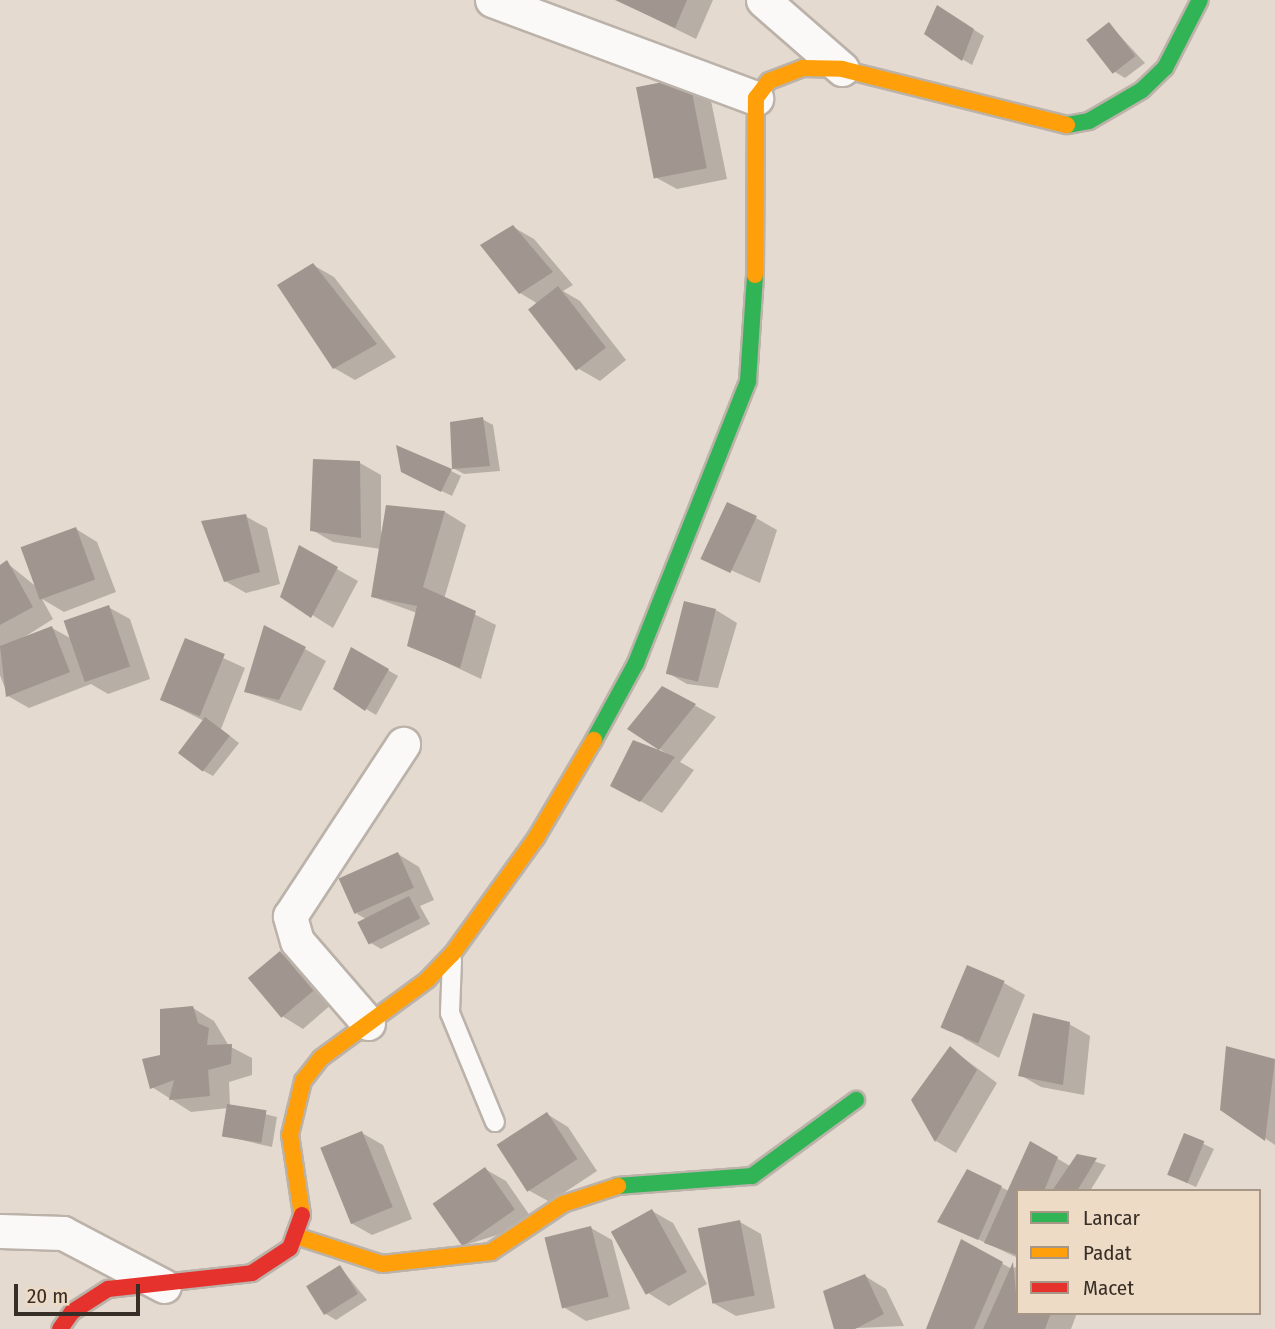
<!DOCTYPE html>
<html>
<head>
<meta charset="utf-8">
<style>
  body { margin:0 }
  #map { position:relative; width:1275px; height:1329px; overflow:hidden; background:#e5dacf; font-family:"Fira Sans Condensed",sans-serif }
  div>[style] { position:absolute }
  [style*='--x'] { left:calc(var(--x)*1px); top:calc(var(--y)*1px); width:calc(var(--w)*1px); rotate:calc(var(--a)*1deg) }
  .shadow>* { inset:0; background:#0003 }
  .building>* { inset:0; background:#a0968f; transform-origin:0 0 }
  .roads { filter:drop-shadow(2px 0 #bbb2aa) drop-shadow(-2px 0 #bbb2aa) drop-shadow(0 2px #bbb2aa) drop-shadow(0 -2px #bbb2aa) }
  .lane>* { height:18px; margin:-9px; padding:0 9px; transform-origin:9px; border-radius:9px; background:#fbf9f8 }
  .street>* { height:33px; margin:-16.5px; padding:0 16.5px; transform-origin:16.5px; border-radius:16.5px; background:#fbf9f8 }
  .fast>* { height:16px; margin:-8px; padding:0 8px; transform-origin:8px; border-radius:8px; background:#30b455 }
  .slow>* { height:16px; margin:-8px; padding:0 8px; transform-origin:8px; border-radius:8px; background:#ff9f0a }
  .jam>* { height:16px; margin:-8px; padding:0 8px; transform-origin:8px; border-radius:8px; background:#e5322d }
  span { translate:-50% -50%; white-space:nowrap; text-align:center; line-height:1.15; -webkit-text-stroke:7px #eedbc6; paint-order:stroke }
  .legend { position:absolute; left:1016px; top:1189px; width:245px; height:126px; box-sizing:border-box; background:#eedbc6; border:2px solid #a59686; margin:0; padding:9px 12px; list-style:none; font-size:21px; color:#372f27 }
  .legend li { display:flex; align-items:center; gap:14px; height:35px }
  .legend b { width:35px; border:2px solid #a59686 }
  .scale { position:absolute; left:14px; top:1284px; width:126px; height:32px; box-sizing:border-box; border:4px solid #372f27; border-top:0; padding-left:9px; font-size:21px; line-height:24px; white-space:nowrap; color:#372f27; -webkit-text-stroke:5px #eedbc6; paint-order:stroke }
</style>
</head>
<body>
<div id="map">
  <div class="shadow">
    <div style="clip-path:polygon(617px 0,713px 0,696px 39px)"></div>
    <div style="clip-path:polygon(947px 13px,984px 36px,972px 65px,962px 59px)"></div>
    <div style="clip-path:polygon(1109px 24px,1145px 63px,1125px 78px,1115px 72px)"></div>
    <div style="clip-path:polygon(638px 88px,709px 91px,727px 179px,677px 189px,655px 177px)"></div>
    <div style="clip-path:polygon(513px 227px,534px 239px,573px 285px,563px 291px,580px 301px,626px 360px,600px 381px,579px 369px,535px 302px,520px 293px)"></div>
    <div style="clip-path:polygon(313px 265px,334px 277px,396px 357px,355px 380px,334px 368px)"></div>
    <div style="clip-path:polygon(482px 419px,493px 425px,500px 471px,464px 474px,453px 468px)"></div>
    <div style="clip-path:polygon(360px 463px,381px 475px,381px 534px,388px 507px,445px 512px,466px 525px,444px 599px,496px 625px,481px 679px,409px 645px,417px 613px,373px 597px,381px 549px,333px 542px,312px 530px)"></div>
    <div style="clip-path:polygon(451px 471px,461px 476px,452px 496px,413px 477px)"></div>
    <div style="clip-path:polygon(245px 516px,267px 528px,280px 584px,246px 593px,225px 581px)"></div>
    <div style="clip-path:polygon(756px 518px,777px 530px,760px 583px,708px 560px)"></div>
    <div style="clip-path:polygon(76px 529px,97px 542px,116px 592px,64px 612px,42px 599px,53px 619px,18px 641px,52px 628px,72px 639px,108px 607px,130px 619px,150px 679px,108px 694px,91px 684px,29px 708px,8px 696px,0 675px,0 567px,7px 563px,39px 589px)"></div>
    <div style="clip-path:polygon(300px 548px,358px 581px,333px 628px,282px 596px)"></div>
    <div style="clip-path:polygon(716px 610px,737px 623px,718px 688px,687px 684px,666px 672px)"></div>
    <div style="clip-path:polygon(186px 641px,245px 668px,221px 729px,239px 743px,213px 776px,202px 770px,204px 721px,163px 700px)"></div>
    <div style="clip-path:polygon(305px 649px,326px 661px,301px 711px,246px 692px)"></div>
    <div style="clip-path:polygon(352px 649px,398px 676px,376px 715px,366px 709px)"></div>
    <div style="clip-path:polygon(663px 688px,716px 717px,680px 762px,694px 770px,662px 813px,633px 797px,667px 754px,630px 729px)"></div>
    <div style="clip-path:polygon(398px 854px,419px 867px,434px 900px,420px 906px,430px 924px,381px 949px,371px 943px,368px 920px,357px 914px)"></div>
    <div style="clip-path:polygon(280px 953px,301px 965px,333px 1003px,303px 1029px,282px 1016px)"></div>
    <div style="clip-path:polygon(1004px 983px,1025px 995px,999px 1058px,963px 1038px)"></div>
    <div style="clip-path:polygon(193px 1008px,214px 1021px,229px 1046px,252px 1058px,252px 1075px,229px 1082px,230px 1106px,277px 1117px,272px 1147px,224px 1136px,228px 1108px,191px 1112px,152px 1087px)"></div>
    <div style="clip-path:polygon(1069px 1024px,1090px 1036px,1084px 1095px,1041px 1087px,1020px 1075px)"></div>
    <div style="clip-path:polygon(950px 1048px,997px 1083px,956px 1153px,936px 1141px,914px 1100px)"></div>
    <div style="clip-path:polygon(1228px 1048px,1275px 1061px,1275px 1145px,1222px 1109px)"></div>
    <div style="clip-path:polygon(547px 1114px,568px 1127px,597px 1171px,550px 1202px,528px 1190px,500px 1146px)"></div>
    <div style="clip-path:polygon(362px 1133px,383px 1145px,412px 1219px,372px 1235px,351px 1223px)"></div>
    <div style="clip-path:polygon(1185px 1135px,1214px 1149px,1196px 1187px,1178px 1179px)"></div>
    <div style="clip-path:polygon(1031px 1143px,1070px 1166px,1077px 1156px,1106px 1165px,1090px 1191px,1018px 1191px,1018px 1258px,939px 1221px,967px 1171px,1009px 1191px)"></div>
    <div style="clip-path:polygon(485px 1169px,506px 1181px,535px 1223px,462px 1246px)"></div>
    <div style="clip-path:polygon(652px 1211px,673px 1223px,707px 1284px,669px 1306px,648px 1293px)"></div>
    <div style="clip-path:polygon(740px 1222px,761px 1234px,775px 1308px,736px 1316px,715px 1304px)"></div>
    <div style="clip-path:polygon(591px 1228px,612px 1240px,630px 1309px,586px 1321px,565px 1308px)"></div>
    <div style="clip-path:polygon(962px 1242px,1012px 1269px,1018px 1266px,1018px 1313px,1077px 1313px,1071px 1329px,928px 1329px)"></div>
    <div style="clip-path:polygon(340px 1267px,367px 1300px,336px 1320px,326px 1314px)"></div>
    <div style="clip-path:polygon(865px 1276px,886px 1289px,904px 1326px,836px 1329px)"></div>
  </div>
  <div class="building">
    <div style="clip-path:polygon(615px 0,687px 0,675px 28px)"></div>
    <div style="clip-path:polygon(937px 5px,974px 29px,962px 61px,924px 34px)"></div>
    <div style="left:1109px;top:22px;width:43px;height:29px;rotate:52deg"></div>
    <div style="left:689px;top:77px;width:93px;height:54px;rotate:79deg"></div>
    <div style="clip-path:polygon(513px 225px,553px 272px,519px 294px,480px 245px)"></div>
    <div style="clip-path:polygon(313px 263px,377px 344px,333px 369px,277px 285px)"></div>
    <div style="left:558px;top:286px;width:78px;height:38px;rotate:52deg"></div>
    <div style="clip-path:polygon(483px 417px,490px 466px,452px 469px,450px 422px)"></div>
    <div style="clip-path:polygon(396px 445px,452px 469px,441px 492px,401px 472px)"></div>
    <div style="clip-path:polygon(313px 459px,360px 461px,361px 538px,310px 531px)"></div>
    <div style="left:727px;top:502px;width:33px;height:63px;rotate:25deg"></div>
    <div style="clip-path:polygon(386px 505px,445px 511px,423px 587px,476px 611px,460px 668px,407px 646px,417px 606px,371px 597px)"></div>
    <div style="clip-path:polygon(246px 514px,260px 572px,224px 582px,201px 521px)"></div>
    <div style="left:76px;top:527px;width:56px;height:59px;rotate:70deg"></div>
    <div style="clip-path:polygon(299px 545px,338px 567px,311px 618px,280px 597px)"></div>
    <div style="clip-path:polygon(7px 560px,33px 607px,0 625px,0 565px)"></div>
    <div style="left:684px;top:601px;width:33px;height:75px;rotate:14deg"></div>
    <div style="left:109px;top:605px;width:65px;height:48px;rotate:71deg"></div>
    <div style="clip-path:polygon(264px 625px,306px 647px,279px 700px,244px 692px)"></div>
    <div style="clip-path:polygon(52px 626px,70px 672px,6px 697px,0 646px)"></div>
    <div style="left:185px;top:638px;width:43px;height:67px;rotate:22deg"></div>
    <div style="clip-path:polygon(351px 647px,389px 669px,365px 711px,333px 689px)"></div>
    <div style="clip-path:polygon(662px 686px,696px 704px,659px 750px,675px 757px,640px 802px,610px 786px,633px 740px,659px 750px,627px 729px)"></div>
    <div style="left:205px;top:717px;width:31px;height:45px;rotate:37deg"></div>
    <div style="left:398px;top:852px;width:39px;height:65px;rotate:66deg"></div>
    <div style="left:409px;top:896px;width:25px;height:58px;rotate:63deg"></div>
    <div style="left:280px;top:951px;width:52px;height:42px;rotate:50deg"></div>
    <div style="left:967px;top:965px;width:41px;height:68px;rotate:23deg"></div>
    <div style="clip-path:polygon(193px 1006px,198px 1023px,209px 1028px,207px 1045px,232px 1044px,231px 1064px,208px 1070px,210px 1096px,169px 1100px,174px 1080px,150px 1089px,142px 1059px,160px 1055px,160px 1009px)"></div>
    <div style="clip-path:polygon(1033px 1013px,1070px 1022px,1063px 1085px,1018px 1076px)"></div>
    <div style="clip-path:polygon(950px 1046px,977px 1070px,935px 1142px,911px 1100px)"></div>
    <div style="clip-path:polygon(1226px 1046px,1275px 1059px,1265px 1141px,1220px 1110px)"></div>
    <div style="left:227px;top:1104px;width:40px;height:33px;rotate:9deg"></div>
    <div style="left:547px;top:1112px;width:56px;height:60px;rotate:57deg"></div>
    <div style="left:362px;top:1131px;width:82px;height:45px;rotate:68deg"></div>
    <div style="left:1184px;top:1133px;width:22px;height:45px;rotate:22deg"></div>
    <div style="clip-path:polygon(1030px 1141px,1058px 1157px,1044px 1191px,1018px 1191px,1017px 1255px,984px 1243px)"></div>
    <div style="clip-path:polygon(1077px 1154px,1097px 1158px,1077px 1191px,1052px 1191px)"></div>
    <div style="left:485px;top:1167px;width:52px;height:64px;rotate:55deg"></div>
    <div style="clip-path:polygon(967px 1169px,1002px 1186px,978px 1240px,937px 1222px)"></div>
    <div style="left:652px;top:1209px;width:72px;height:47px;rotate:61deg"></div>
    <div style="left:740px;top:1220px;width:77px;height:43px;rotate:79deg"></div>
    <div style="left:591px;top:1226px;width:73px;height:48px;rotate:76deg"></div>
    <div style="clip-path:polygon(961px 1239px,1003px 1262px,974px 1329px,926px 1329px)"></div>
    <div style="clip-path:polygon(1013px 1262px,1018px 1313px,1051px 1313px,1045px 1329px,983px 1329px)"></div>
    <div style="left:340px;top:1265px;width:34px;height:40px;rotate:58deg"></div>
    <div style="clip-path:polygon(865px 1274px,884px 1314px,855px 1329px,834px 1329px,823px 1291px)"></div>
  </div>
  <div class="roads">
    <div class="lane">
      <div style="--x:452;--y:960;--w:53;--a:92.2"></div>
      <div style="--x:450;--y:1013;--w:118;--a:67.6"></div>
    </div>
    <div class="street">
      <div style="--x:492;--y:0;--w:282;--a:20.4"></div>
      <div style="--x:763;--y:0;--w:105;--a:41.1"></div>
      <div style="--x:368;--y:1023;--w:108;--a:-130.9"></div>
      <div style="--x:297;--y:941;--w:26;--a:-106"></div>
      <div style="--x:290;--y:916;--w:206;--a:-56.7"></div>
      <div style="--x:0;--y:1231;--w:63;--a:1.8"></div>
      <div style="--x:63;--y:1233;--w:114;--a:27.7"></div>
    </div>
    <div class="fast">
      <div style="--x:1067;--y:125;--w:22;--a:-10"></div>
      <div style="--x:1089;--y:121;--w:61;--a:-30.3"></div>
      <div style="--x:1142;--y:90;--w:32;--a:-44"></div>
      <div style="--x:1165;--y:68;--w:76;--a:-62.8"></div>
      <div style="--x:594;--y:740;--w:88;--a:-61.4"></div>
      <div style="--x:636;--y:663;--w:303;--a:-68.3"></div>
      <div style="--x:748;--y:381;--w:106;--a:-86.2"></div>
      <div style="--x:618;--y:1186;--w:134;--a:-4.3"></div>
      <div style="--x:752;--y:1176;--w:129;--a:-36.2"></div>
    </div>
    <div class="slow">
      <div style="--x:755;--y:275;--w:177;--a:-89.7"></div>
      <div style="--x:756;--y:98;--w:21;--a:-53"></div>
      <div style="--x:769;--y:81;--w:36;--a:-21"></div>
      <div style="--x:803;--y:68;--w:39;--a:1"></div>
      <div style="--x:842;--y:69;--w:232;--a:14"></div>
      <div style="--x:302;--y:1215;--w:81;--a:-98.5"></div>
      <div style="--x:290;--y:1135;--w:56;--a:-76.5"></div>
      <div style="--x:303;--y:1081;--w:29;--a:-52"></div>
      <div style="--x:321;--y:1058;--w:132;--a:-36.3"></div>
      <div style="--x:427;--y:980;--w:37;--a:-46"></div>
      <div style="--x:453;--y:953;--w:142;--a:-54.2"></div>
      <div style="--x:536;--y:838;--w:114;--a:-59.4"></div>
      <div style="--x:299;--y:1237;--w:87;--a:18"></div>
      <div style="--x:382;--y:1264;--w:110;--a:-6.3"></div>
      <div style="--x:491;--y:1252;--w:87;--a:-33.7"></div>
      <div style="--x:563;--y:1204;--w:58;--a:-18.1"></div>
    </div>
    <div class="jam">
      <div style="--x:60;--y:1329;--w:21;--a:-55"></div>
      <div style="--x:72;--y:1312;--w:43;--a:-32.6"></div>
      <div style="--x:108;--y:1289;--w:145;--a:-6.3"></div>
      <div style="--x:252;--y:1273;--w:45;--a:-33.3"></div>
      <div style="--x:290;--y:1248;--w:35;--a:-70"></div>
    </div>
  </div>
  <ul class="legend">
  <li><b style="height:9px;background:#30b455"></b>Lancar</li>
  <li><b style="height:9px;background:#ff9f0a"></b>Padat</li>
  <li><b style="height:9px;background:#e5322d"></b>Macet</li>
  </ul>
  <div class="scale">20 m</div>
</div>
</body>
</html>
